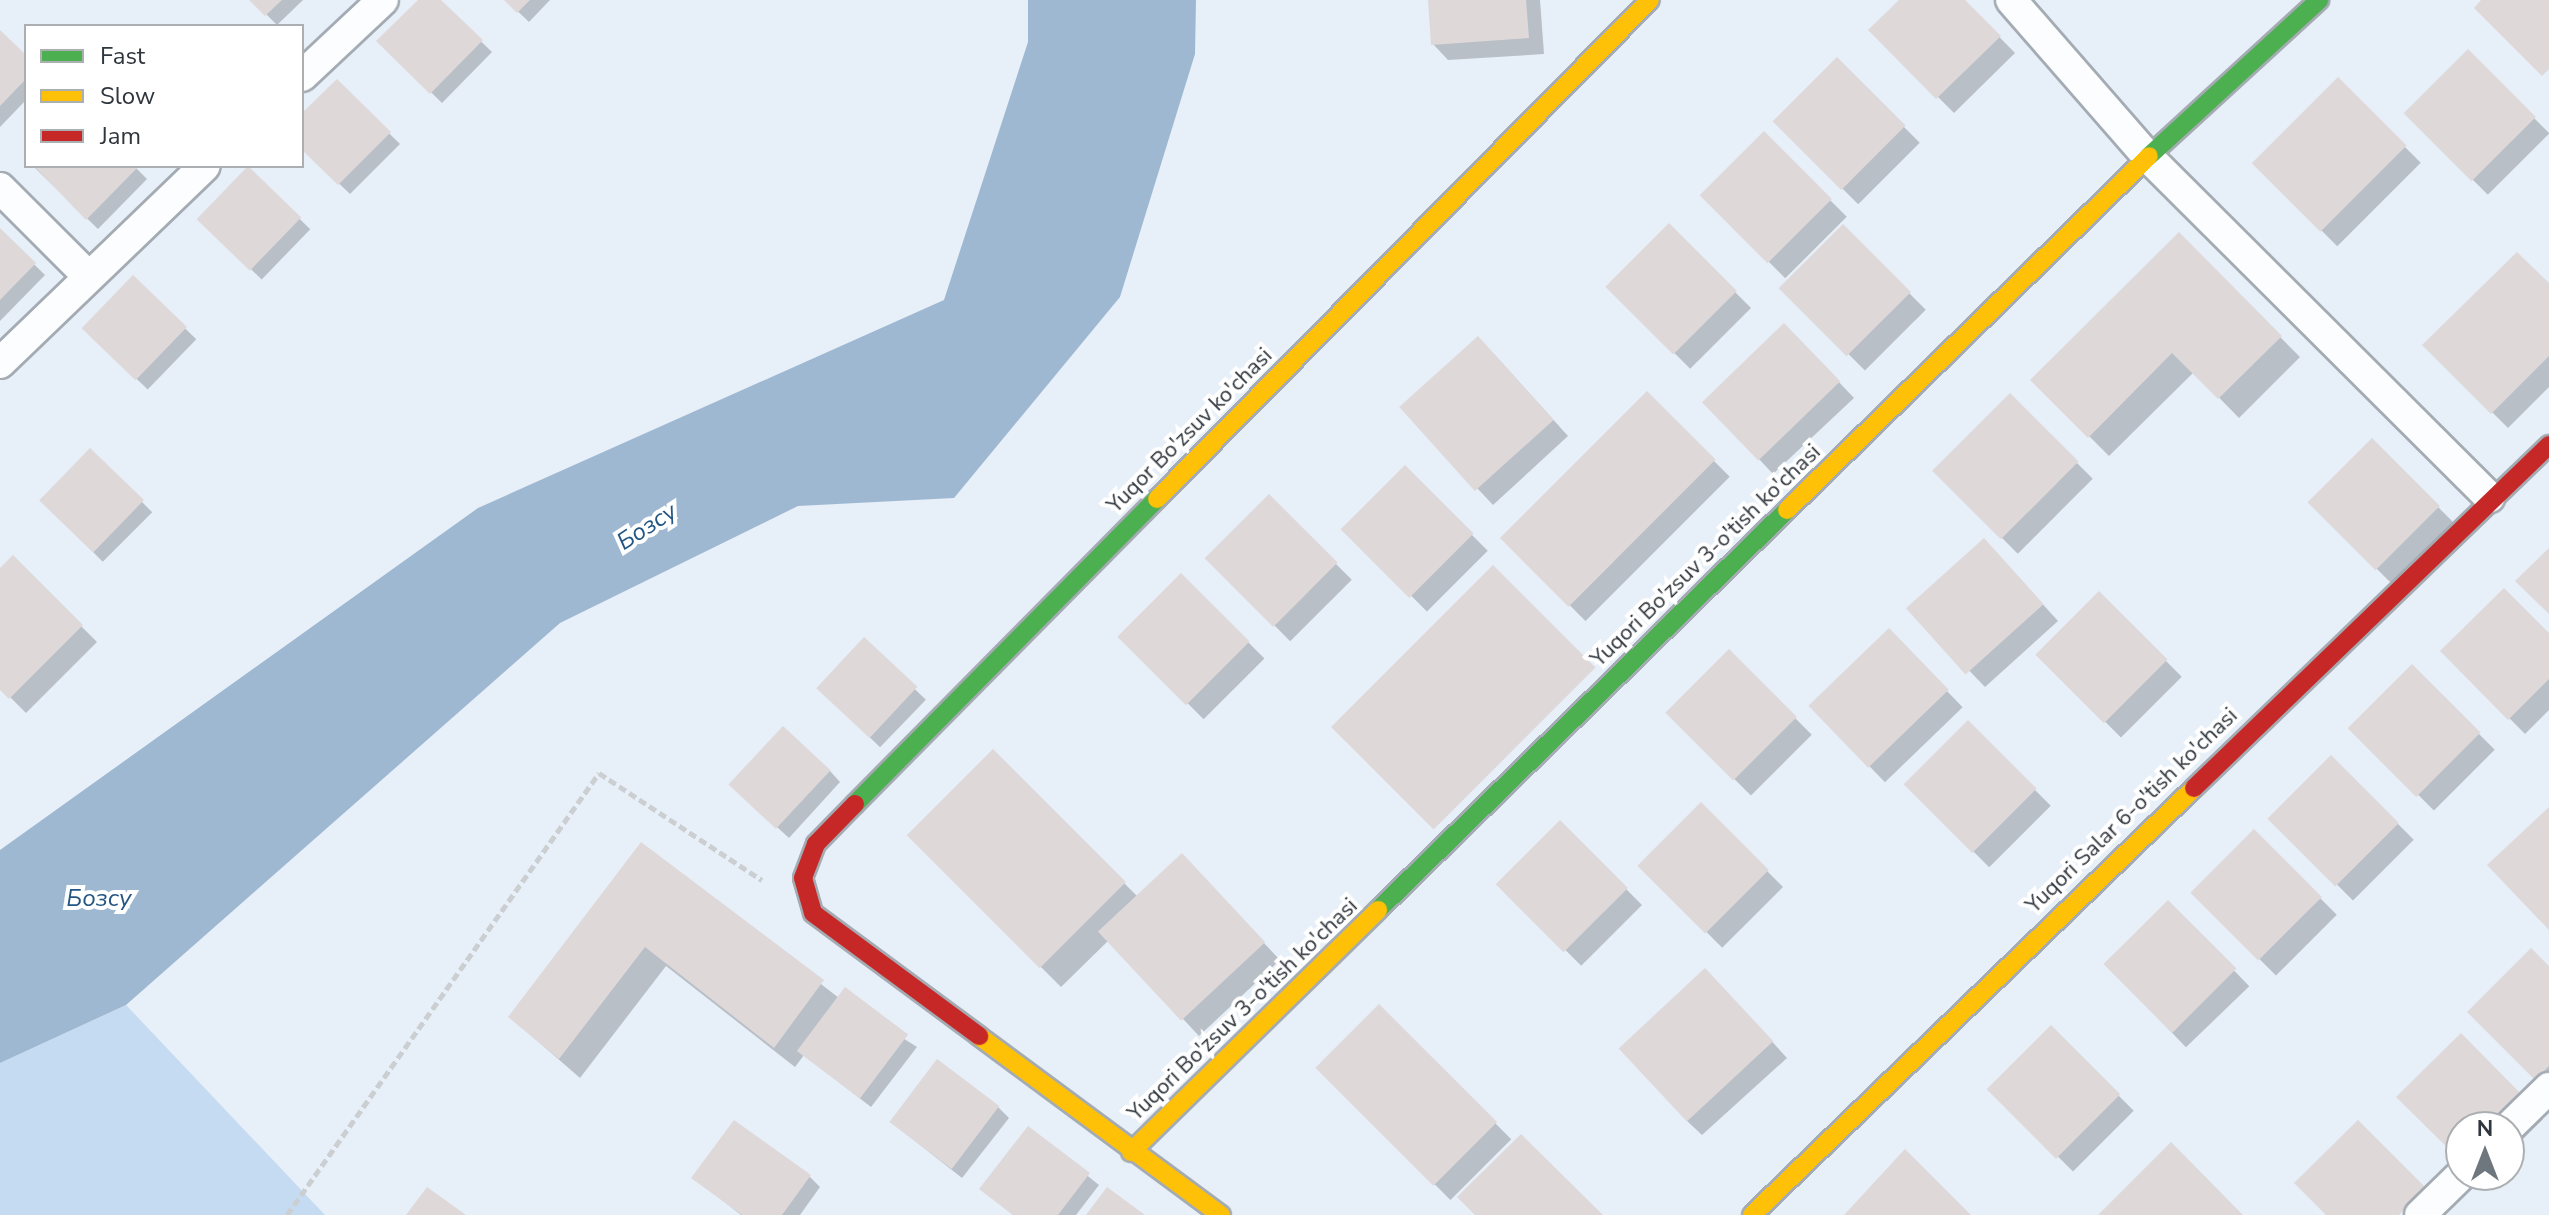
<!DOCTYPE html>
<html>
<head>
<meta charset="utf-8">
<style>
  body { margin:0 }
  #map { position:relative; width:2549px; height:1215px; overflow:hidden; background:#e7eff8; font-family:"Nunito Sans",sans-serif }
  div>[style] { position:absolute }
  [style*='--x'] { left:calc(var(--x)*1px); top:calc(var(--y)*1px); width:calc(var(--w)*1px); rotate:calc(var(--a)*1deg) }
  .green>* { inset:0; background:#c5dbf2 }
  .water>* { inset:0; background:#9fb8d2 }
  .shadow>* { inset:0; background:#0003; transform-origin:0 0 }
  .building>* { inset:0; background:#ded8d9; transform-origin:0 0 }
  .path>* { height:5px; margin-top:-2.5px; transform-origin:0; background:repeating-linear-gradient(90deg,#cccfd2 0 8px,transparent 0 12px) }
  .roads { filter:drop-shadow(2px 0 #a4abb2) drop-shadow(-2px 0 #a4abb2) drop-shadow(0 2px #a4abb2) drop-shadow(0 -2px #a4abb2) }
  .street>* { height:30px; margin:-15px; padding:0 15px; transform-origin:15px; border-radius:15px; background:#fbfdfe }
  .fast>* { height:18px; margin:-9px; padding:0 9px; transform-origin:9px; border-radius:9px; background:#4caf50 }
  .slow>* { height:18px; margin:-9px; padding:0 9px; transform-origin:9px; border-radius:9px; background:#ffc107 }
  .jam>* { height:18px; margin:-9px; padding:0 9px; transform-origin:9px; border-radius:9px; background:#c62828 }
  span { translate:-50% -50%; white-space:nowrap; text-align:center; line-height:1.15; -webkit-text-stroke:8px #fff; paint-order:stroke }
  .street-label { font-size:22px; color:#2f363d }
  .water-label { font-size:24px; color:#245683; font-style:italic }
  .legend { position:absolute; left:24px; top:24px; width:280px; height:144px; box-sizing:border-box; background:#fff; border:2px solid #acafb1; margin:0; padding:10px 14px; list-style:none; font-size:24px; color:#2f363d }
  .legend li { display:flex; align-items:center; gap:16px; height:40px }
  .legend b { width:40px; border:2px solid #acafb1 }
  .north { position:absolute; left:2445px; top:1111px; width:80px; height:80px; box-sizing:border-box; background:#fff; border:2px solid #acafb1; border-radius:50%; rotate:0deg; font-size:22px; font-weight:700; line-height:32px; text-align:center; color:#2f363d }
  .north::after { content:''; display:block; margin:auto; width:28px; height:36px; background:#6f777e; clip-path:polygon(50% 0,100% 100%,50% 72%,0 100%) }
</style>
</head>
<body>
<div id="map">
  <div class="green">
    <div style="clip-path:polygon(126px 1005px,325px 1215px,0 1215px,0 1063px)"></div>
  </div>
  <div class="water">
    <div style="clip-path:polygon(1028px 0,1196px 0,1195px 54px,1120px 297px,954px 498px,798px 506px,560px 623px,126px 1005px,0 1063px,0 850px,478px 508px,944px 300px,1028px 42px)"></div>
  </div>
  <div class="shadow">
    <div style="clip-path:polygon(252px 0,303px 0,277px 25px)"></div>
    <div style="clip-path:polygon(421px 0,438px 0,492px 52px,442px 103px,379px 41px)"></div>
    <div style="clip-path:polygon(506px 0,550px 0,529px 22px)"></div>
    <div style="clip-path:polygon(1430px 0,1540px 0,1544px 54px,1448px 60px,1433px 44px)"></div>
    <div style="clip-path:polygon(1902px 0,1963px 0,2015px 53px,1954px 113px,1871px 30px)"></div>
    <div style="clip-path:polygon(0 32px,26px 57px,26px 100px,0 127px)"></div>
    <div style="left:2468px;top:52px;width:115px;height:87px;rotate:45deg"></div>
    <div style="left:1837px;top:60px;width:117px;height:87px;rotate:45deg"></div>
    <div style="left:2338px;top:80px;width:117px;height:118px;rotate:45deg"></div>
    <div style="clip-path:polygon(337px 82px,400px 144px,350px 194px,302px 148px,302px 116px)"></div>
    <div style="left:1764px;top:134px;width:117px;height:87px;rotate:45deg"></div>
    <div style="clip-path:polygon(134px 166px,147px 179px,98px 229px,35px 168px)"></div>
    <div style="left:247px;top:168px;width:88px;height:70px;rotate:44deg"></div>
    <div style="left:1669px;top:226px;width:116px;height:86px;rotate:45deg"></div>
    <div style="left:1843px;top:227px;width:117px;height:86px;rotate:45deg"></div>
    <div style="clip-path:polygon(0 231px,45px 275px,0 321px)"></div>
    <div style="clip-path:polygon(2179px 235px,2300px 357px,2239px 418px,2194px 372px,2109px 456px,2033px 380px)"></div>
    <div style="left:133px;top:278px;width:88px;height:70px;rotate:44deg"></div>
    <div style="clip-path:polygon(2549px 286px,2549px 387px,2508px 428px,2425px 345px)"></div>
    <div style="clip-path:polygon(1800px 341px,1854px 398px,1773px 474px,1758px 458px)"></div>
    <div style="clip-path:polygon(1494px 354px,1568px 436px,1493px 505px,1402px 408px)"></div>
    <div style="left:1647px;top:394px;width:117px;height:204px;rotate:45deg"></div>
    <div style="left:2010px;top:396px;width:117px;height:106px;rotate:45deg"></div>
    <div style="left:2372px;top:441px;width:116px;height:87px;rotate:45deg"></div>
    <div style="left:90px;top:450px;width:88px;height:70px;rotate:45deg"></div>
    <div style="left:1405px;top:468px;width:117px;height:86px;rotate:45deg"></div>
    <div style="left:1269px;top:497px;width:117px;height:87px;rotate:45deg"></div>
    <div style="clip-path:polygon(1999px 556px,2058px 621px,1985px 687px,1909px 608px)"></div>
    <div style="clip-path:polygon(13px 558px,97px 642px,26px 713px,0 687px,0 571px)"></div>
    <div style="left:1181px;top:575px;width:118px;height:86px;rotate:45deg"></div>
    <div style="left:2099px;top:594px;width:117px;height:86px;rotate:45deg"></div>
    <div style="left:1889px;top:631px;width:106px;height:108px;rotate:46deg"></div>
    <div style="clip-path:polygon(2549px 636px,2549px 710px,2525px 734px,2443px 651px)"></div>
    <div style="left:864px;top:640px;width:86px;height:66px;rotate:44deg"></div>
    <div style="left:1729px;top:652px;width:117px;height:86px;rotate:45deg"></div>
    <div style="left:2412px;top:667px;width:117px;height:86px;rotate:45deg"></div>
    <div style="left:1968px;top:723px;width:117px;height:87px;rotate:45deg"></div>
    <div style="clip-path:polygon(993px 752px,1138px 897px,1197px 872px,1280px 960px,1199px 1036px,1109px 940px,1061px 987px,909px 835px)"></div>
    <div style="left:2331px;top:757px;width:117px;height:86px;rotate:45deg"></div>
    <div style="clip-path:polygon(830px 771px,840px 782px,789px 838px,743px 796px)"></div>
    <div style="left:1701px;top:805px;width:116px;height:86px;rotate:45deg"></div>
    <div style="left:1560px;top:823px;width:116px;height:86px;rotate:45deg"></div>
    <div style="left:2254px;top:832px;width:117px;height:86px;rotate:45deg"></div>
    <div style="clip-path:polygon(642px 845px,839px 998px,917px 1047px,871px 1107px,804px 1055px,795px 1067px,666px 966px,580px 1078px,510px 1017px)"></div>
    <div style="left:2168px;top:902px;width:117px;height:88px;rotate:46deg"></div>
    <div style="clip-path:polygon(2549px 969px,2549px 1091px,2470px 1012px)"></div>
    <div style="clip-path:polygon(1721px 986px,1787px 1058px,1702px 1135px,1686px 1120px)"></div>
    <div style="left:1379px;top:1007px;width:187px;height:86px;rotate:45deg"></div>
    <div style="left:2051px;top:1028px;width:117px;height:86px;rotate:45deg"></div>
    <div style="clip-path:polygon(2461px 1036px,2543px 1119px,2509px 1153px,2509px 1127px,2461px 1127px,2461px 1158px)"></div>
    <div style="clip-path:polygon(998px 1107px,1009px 1118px,962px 1178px,891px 1122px)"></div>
    <div style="clip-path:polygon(1028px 1128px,1099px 1185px,1076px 1215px,1013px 1215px,982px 1189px)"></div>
    <div style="clip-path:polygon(810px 1177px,820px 1187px,800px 1215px,741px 1215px,694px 1178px)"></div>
  </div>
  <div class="building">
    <div style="clip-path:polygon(249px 0,282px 0,265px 16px)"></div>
    <div style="clip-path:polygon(418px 0,441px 0,483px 40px,430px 94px,376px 41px)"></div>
    <div style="clip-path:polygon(504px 0,530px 0,517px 13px)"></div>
    <div style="clip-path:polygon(1428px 0,1526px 0,1529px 38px,1431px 45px)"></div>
    <div style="clip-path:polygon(1899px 0,1965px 0,2001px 36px,1936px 99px,1868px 30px)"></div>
    <div style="clip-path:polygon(2481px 0,2549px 0,2549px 69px,2542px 76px,2474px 8px)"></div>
    <div style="clip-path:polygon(0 30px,26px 55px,26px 79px,0 106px)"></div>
    <div style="left:2468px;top:49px;width:96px;height:91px;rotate:45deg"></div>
    <div style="left:1837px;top:57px;width:97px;height:91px;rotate:45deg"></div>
    <div style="left:2338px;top:77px;width:97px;height:122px;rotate:45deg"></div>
    <div style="clip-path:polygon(337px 79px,391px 132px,338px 185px,302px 150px,302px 113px)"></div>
    <div style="left:1764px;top:131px;width:96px;height:91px;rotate:45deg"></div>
    <div style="clip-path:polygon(34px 166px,136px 166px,138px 167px,86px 220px)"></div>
    <div style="left:248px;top:166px;width:74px;height:74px;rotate:44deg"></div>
    <div style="left:1669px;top:223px;width:96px;height:90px;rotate:45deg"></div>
    <div style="left:1843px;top:224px;width:96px;height:91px;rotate:45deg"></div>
    <div style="clip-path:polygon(0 228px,36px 263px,0 300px)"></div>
    <div style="clip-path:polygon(2179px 232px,2282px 336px,2218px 399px,2172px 353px,2088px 438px,2030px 380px)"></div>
    <div style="clip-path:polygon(2517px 252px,2549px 283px,2549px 356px,2491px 414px,2422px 345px)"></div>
    <div style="left:133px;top:275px;width:75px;height:74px;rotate:44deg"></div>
    <div style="left:1784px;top:323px;width:81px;height:114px;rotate:46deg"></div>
    <div style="left:1478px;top:336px;width:113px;height:106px;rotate:48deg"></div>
    <div style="left:1647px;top:391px;width:97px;height:208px;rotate:45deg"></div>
    <div style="left:2010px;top:393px;width:97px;height:110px;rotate:45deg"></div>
    <div style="left:2372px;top:438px;width:96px;height:91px;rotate:45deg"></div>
    <div style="left:90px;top:448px;width:75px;height:73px;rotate:44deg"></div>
    <div style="left:1405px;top:465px;width:97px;height:91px;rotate:45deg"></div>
    <div style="left:1269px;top:494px;width:97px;height:91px;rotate:45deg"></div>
    <div style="left:1984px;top:538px;width:89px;height:105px;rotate:48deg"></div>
    <div style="clip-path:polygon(2549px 548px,2549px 614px,2515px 581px)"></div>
    <div style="clip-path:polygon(13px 555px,83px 625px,9px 699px,0 690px,0 568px)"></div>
    <div style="left:1493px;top:565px;width:145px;height:229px;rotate:45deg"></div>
    <div style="left:1181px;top:573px;width:97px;height:90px;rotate:45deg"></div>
    <div style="clip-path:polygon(2504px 588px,2549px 633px,2549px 679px,2508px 720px,2440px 651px)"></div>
    <div style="left:2099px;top:591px;width:97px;height:90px;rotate:45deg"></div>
    <div style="left:1889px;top:628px;width:86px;height:112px;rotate:46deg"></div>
    <div style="left:864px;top:637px;width:73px;height:70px;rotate:43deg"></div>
    <div style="left:1729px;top:649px;width:96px;height:90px;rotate:45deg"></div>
    <div style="left:2412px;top:664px;width:97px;height:91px;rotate:45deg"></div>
    <div style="left:1968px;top:720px;width:97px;height:91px;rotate:45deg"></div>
    <div style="left:783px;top:726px;width:65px;height:80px;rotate:43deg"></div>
    <div style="left:993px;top:749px;width:188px;height:122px;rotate:45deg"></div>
    <div style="left:2331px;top:755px;width:96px;height:90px;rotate:45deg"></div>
    <div style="left:1701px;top:802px;width:96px;height:90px;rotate:45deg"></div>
    <div style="clip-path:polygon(2549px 807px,2549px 930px,2487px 865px)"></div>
    <div style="left:1560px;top:820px;width:96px;height:91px;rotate:45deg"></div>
    <div style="left:2254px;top:829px;width:96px;height:90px;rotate:45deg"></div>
    <div style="clip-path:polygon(641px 842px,824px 980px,774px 1048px,645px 947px,559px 1059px,508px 1017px)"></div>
    <div style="left:1182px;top:853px;width:122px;height:115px;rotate:47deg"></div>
    <div style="left:2168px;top:900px;width:97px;height:91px;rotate:45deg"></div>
    <div style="clip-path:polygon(2531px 948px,2549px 966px,2549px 1066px,2535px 1080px,2467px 1012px)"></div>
    <div style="left:1705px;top:968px;width:100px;height:118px;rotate:47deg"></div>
    <div style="left:845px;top:987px;width:79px;height:80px;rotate:37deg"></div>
    <div style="left:1379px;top:1004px;width:167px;height:90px;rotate:45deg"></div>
    <div style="left:2051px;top:1025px;width:98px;height:91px;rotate:45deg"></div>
    <div style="clip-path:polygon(2461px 1033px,2529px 1102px,2503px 1127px,2461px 1127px,2461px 1161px,2396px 1097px)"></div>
    <div style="left:937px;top:1059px;width:78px;height:79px;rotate:37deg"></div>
    <div style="clip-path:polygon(734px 1120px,811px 1175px,782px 1215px,742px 1215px,691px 1178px)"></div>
    <div style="clip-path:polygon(2358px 1120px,2426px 1188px,2399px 1215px,2326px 1215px,2294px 1183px)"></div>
    <div style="clip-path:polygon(1028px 1126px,1090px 1173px,1058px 1215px,1013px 1215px,979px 1189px)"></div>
    <div style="clip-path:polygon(1521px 1134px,1603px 1215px,1475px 1215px,1457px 1197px)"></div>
    <div style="clip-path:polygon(2171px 1142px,2243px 1215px,2098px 1215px)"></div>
    <div style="clip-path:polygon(1905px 1149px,1971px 1215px,1844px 1215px)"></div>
    <div style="clip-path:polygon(427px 1187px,466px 1215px,406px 1215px)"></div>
    <div style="clip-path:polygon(1107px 1187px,1145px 1215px,1086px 1215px)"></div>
  </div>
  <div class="path">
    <div style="--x:287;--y:1215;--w:541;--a:-54.78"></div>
    <div style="--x:599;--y:773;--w:195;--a:33.3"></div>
  </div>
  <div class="roads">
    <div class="street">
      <div style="--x:2011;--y:0;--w:208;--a:48.9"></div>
      <div style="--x:2148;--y:157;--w:482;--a:44.9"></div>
      <div style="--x:302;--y:76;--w:111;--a:-43.2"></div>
      <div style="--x:0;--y:188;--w:124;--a:45"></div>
      <div style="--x:0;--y:363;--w:284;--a:-43.9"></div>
      <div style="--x:2509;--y:1127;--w:56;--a:-44.3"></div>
      <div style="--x:2420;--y:1215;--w:57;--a:-44.3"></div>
    </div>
    <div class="fast">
      <div style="--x:2149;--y:156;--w:231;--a:-42.5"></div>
      <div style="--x:855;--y:804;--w:429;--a:-45.3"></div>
      <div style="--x:1378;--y:910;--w:572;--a:-44.36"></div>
    </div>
    <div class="slow">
      <div style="--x:1157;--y:499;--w:701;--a:-45.35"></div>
      <div style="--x:1787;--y:510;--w:506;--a:-44.36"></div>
      <div style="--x:979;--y:1036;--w:301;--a:36.5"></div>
      <div style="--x:1131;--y:1152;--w:346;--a:-44.4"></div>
      <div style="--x:1752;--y:1215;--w:615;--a:-44.01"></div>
    </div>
    <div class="jam">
      <div style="--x:2194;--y:788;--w:494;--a:-44"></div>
      <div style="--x:855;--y:804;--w:56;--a:134.3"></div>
      <div style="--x:816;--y:844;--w:36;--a:111"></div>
      <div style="--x:803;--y:878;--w:36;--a:74"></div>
      <div style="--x:813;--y:913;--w:207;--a:36.5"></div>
    </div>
  </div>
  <div class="street-label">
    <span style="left:1190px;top:431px;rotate:-45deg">Yuqor Bo'zsuv ko'chasi</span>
    <span style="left:1706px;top:556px;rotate:-44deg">Yuqori Bo'zsuv 3-o'tish ko'chasi</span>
    <span style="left:2132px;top:811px;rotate:-44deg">Yuqori Salar 6-o'tish ko'chasi</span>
    <span style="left:1243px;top:1010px;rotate:-44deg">Yuqori Bo'zsuv 3-o'tish ko'chasi</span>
  </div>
  <div class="water-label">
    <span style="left:647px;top:527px;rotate:-33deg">Бозсу</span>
    <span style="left:99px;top:899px">Бозсу</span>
  </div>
  <ul class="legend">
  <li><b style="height:10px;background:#4caf50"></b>Fast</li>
  <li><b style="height:10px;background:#ffc107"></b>Slow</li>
  <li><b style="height:10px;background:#c62828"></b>Jam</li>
  </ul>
  <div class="north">N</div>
</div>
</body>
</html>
